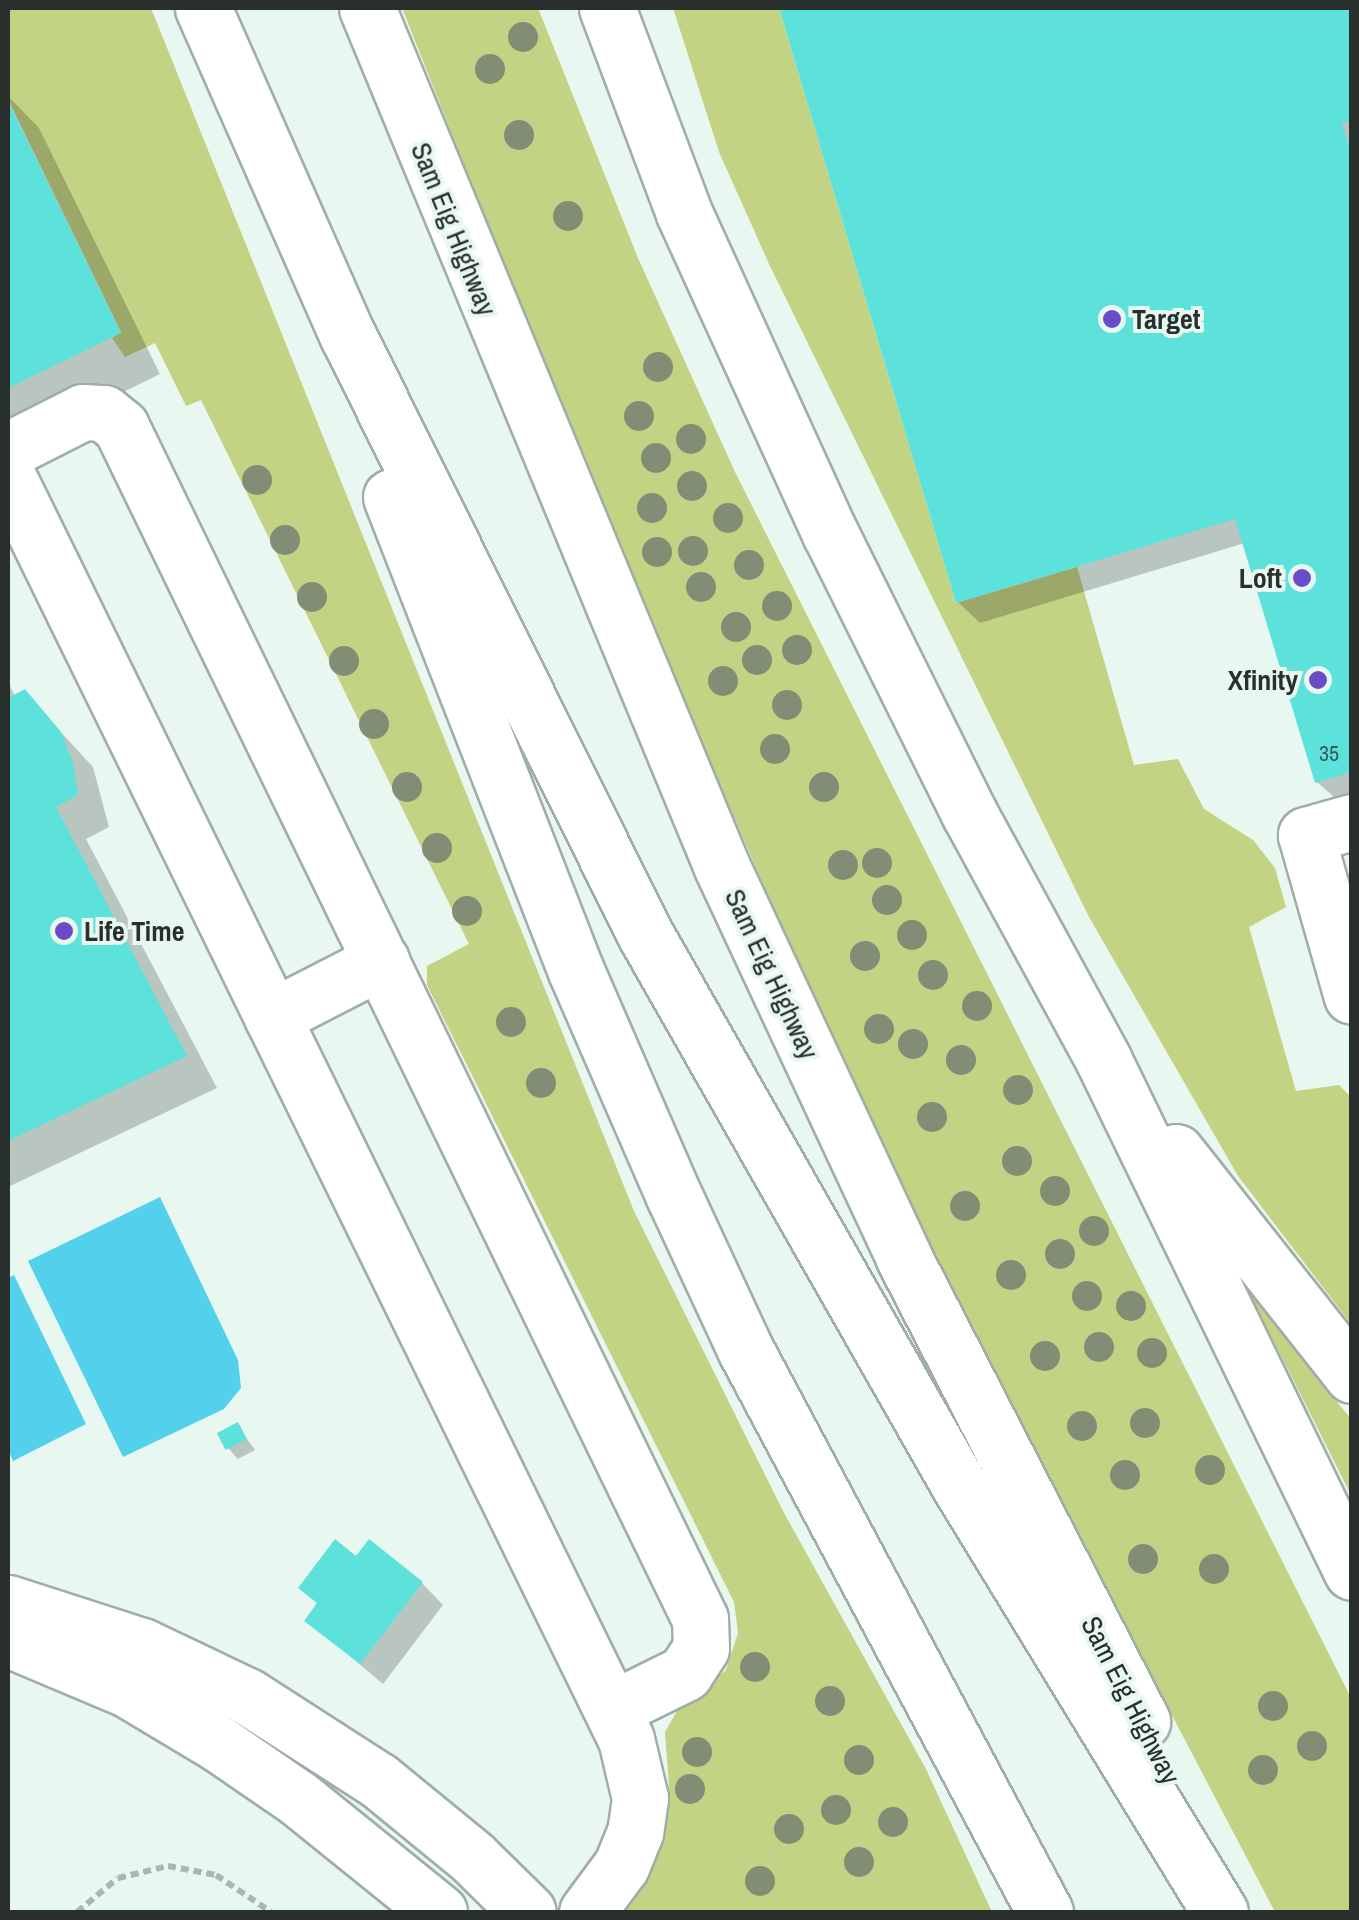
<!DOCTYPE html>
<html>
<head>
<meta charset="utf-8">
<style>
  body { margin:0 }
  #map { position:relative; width:1359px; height:1920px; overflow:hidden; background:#e8f8f0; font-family:"Archivo Narrow",sans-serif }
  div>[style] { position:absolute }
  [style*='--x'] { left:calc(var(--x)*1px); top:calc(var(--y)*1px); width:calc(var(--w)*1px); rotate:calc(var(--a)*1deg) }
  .green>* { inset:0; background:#c3d384 }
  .water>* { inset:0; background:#53d0ec }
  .shadow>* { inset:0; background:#0003 }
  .building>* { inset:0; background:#5de1db; transform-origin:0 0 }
  .path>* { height:6px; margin-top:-3px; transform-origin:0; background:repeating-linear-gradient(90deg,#aab7b0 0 8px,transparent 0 13px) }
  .roads { filter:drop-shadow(2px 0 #9faea7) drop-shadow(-2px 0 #9faea7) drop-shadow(0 2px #9faea7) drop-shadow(0 -2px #9faea7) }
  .minor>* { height:55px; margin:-27.5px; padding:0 27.5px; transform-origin:27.5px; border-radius:27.5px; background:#fff }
  .highway>* { height:55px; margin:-27.5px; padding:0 27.5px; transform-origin:27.5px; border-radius:27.5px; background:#fff }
  .trees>* { width:30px; height:30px; margin:-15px; border-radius:50%; background:#828d75 }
  .dots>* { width:28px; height:28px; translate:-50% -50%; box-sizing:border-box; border:5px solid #e8f8f0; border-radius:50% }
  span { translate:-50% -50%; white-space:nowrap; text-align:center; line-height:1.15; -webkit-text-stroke:8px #e8f8f0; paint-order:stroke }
  .number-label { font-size:22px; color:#365c58 }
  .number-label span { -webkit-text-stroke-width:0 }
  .street-label { font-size:28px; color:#292f2c }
  .poi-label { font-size:28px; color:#292f2c; font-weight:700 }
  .left { translate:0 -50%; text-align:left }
  .right { translate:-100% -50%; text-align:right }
  .frame { position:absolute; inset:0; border:10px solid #292f2c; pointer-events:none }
</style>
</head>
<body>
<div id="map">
  <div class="green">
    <div style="clip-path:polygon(8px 8px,151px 8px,634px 1211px,783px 1511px,926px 1769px,992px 1912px,624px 1910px,664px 1837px,670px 1800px,665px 1732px,677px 1711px,726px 1670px,738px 1633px,734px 1602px,427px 985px,427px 966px,469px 944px,201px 400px,186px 406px,155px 343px,125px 357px,112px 338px,121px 332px,8px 99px)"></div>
    <div style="clip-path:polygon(402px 8px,538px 8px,638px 258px,735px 472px,1351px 1698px,1351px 1912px,1275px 1912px,984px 1356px,820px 1015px,602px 513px)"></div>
    <div style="clip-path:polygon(673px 8px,779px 8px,956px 603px,1077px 567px,1134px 765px,1178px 759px,1204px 809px,1253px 840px,1275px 868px,1286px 907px,1249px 927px,1296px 1091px,1339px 1085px,1351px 1097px,1351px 1324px,1238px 1176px,1089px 917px,769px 264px,719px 152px)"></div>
    <div style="clip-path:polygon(1250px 1294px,1351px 1419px,1351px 1495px)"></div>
  </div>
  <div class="water">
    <div style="clip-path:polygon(160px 1197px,238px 1360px,241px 1388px,224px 1409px,123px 1457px,28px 1261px)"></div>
    <div style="clip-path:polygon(14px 1275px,86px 1424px,13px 1461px,8px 1449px,8px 1278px)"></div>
  </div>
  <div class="shadow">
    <div style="clip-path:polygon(782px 8px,1352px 8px,1352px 813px,1317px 782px,1245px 543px,980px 623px,958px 602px)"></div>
    <div style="clip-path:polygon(8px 96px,39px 128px,160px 374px,8px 449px)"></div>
    <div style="clip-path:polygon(8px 681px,15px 697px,24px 692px,93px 767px,109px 827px,86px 839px,217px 1088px,8px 1187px)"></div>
    <div style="clip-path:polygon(237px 1425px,255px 1450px,238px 1459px,228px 1448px)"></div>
    <div style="clip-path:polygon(356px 1559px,422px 1583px,443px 1605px,383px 1684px,307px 1620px,319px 1605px,301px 1588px)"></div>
  </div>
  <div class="building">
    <div style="clip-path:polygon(779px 8px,1352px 8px,1352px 121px,1342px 123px,1352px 155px,1352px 772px,1315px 783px,1235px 519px,956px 603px)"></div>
    <div style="clip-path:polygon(8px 101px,121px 333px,8px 388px)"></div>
    <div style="clip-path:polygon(25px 689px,61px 732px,73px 763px,78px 795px,56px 807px,187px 1056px,8px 1141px,8px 698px)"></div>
    <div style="left:238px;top:1422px;width:19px;height:24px;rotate:62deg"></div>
    <div style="clip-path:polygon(335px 1539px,356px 1556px,369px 1539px,423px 1582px,360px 1664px,304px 1621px,317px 1603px,298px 1588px)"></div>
  </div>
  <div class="path">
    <div style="--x:77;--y:1912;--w:53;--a:-39.7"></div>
    <div style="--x:118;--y:1878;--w:51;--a:-13.5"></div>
    <div style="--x:168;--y:1866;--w:49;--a:10.6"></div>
    <div style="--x:216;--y:1875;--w:66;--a:33.9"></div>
  </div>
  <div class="roads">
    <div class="minor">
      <div style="--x:8;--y:450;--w:84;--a:-26.9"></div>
      <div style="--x:83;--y:412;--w:21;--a:3"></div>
      <div style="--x:104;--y:413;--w:22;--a:39"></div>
      <div style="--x:121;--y:427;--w:1325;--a:64.09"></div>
      <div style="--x:700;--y:1619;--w:29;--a:88"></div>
      <div style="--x:701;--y:1648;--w:30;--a:123"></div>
      <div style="--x:685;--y:1673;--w:81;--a:153.7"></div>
      <div style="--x:8;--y:477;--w:1405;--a:63.91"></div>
      <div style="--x:626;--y:1739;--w:61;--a:76.7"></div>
      <div style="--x:640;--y:1798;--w:34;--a:98"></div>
      <div style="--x:635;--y:1832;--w:37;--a:112"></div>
      <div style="--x:621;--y:1866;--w:57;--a:126.5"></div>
      <div style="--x:1352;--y:822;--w:48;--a:164.2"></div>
      <div style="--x:1306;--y:835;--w:167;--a:74.1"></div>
      <div style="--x:272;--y:1017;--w:123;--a:-27.2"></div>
      <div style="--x:8;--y:1603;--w:141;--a:17.8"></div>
      <div style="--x:142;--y:1646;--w:116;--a:25.5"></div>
      <div style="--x:247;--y:1696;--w:156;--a:32.7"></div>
      <div style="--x:378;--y:1780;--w:122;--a:39.3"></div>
      <div style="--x:472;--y:1857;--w:78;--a:44.5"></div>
      <div style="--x:8;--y:1639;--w:129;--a:22.8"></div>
      <div style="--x:127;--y:1689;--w:107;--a:30.9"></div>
      <div style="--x:219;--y:1744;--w:97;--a:34.5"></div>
      <div style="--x:299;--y:1799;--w:180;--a:38.9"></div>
    </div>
    <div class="highway">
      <div style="--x:203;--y:8;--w:359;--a:66.2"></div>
      <div style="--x:348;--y:336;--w:668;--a:63.59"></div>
      <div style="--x:645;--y:934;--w:634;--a:60.32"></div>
      <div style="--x:959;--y:1485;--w:500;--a:58.57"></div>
      <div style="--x:367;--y:8;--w:929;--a:67.55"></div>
      <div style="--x:722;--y:867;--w:431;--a:65"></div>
      <div style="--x:904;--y:1258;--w:521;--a:62.8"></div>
      <div style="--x:607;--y:8;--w:219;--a:69.4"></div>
      <div style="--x:684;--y:213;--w:352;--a:65.5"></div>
      <div style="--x:830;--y:533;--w:313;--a:63.6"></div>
      <div style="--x:969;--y:813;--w:280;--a:61.4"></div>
      <div style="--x:1103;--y:1059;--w:570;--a:64.11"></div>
      <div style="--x:391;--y:497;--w:509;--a:68.68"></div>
      <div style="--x:576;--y:971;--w:245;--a:66.5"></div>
      <div style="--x:674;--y:1196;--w:169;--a:65.1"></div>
      <div style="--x:745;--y:1349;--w:638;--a:61.95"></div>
      <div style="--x:1176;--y:1152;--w:284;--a:51.7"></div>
    </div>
  </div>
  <div class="trees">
    <div style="left:523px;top:37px"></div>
    <div style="left:490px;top:69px"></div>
    <div style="left:519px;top:135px"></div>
    <div style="left:568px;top:216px"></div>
    <div style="left:658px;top:367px"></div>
    <div style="left:639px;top:416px"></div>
    <div style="left:691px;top:439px"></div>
    <div style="left:656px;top:458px"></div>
    <div style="left:257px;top:480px"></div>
    <div style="left:692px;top:486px"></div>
    <div style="left:652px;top:508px"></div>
    <div style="left:728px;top:518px"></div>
    <div style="left:285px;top:540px"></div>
    <div style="left:693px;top:551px"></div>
    <div style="left:657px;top:552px"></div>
    <div style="left:749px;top:565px"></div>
    <div style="left:701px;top:587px"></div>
    <div style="left:312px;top:597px"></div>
    <div style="left:777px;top:606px"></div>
    <div style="left:736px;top:627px"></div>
    <div style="left:797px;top:650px"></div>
    <div style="left:757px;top:660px"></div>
    <div style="left:344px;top:661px"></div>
    <div style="left:723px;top:681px"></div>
    <div style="left:787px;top:705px"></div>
    <div style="left:374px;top:724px"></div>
    <div style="left:775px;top:749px"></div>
    <div style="left:407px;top:787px"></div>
    <div style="left:824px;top:787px"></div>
    <div style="left:437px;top:848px"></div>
    <div style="left:877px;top:863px"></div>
    <div style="left:843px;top:865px"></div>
    <div style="left:887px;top:900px"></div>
    <div style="left:467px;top:911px"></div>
    <div style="left:912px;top:935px"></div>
    <div style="left:865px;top:956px"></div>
    <div style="left:933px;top:975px"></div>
    <div style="left:977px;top:1006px"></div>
    <div style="left:511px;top:1022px"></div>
    <div style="left:879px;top:1029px"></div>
    <div style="left:913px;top:1044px"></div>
    <div style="left:961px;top:1060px"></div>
    <div style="left:541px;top:1083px"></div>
    <div style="left:1018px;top:1090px"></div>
    <div style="left:932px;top:1117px"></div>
    <div style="left:1017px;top:1161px"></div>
    <div style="left:1055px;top:1191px"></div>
    <div style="left:965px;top:1206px"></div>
    <div style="left:1094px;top:1231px"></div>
    <div style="left:1060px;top:1254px"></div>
    <div style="left:1011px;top:1275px"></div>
    <div style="left:1087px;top:1296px"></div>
    <div style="left:1131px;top:1306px"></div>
    <div style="left:1099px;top:1347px"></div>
    <div style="left:1152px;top:1353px"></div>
    <div style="left:1045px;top:1356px"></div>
    <div style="left:1145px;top:1423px"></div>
    <div style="left:1082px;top:1426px"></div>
    <div style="left:1210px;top:1470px"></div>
    <div style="left:1125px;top:1475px"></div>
    <div style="left:1143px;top:1559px"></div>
    <div style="left:1214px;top:1569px"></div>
    <div style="left:755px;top:1667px"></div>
    <div style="left:830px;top:1701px"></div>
    <div style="left:1273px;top:1706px"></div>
    <div style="left:1312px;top:1746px"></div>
    <div style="left:697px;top:1752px"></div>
    <div style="left:859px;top:1760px"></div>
    <div style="left:1263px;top:1770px"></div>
    <div style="left:690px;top:1789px"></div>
    <div style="left:836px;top:1810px"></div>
    <div style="left:893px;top:1822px"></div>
    <div style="left:789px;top:1829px"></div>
    <div style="left:859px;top:1862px"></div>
    <div style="left:760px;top:1881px"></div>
  </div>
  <div class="dots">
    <div style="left:1112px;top:319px;background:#684dc6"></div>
    <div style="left:1302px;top:578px;background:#684dc6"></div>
    <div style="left:1318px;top:680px;background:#684dc6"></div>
    <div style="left:64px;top:931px;background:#684dc6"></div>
  </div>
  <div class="number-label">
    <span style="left:1329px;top:754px">35</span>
  </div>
  <div class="street-label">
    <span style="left:454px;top:229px;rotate:68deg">Sam Eig Highway</span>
    <span style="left:772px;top:974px;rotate:65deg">Sam Eig Highway</span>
    <span style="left:1131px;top:1700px;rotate:63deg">Sam Eig Highway</span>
  </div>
  <div class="poi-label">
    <span class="left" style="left:1132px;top:319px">Target</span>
    <span class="right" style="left:1282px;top:578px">Loft</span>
    <span class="right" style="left:1298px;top:680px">Xfinity</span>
    <span class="left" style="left:84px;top:931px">Life Time</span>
  </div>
  <div class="frame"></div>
</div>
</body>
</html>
